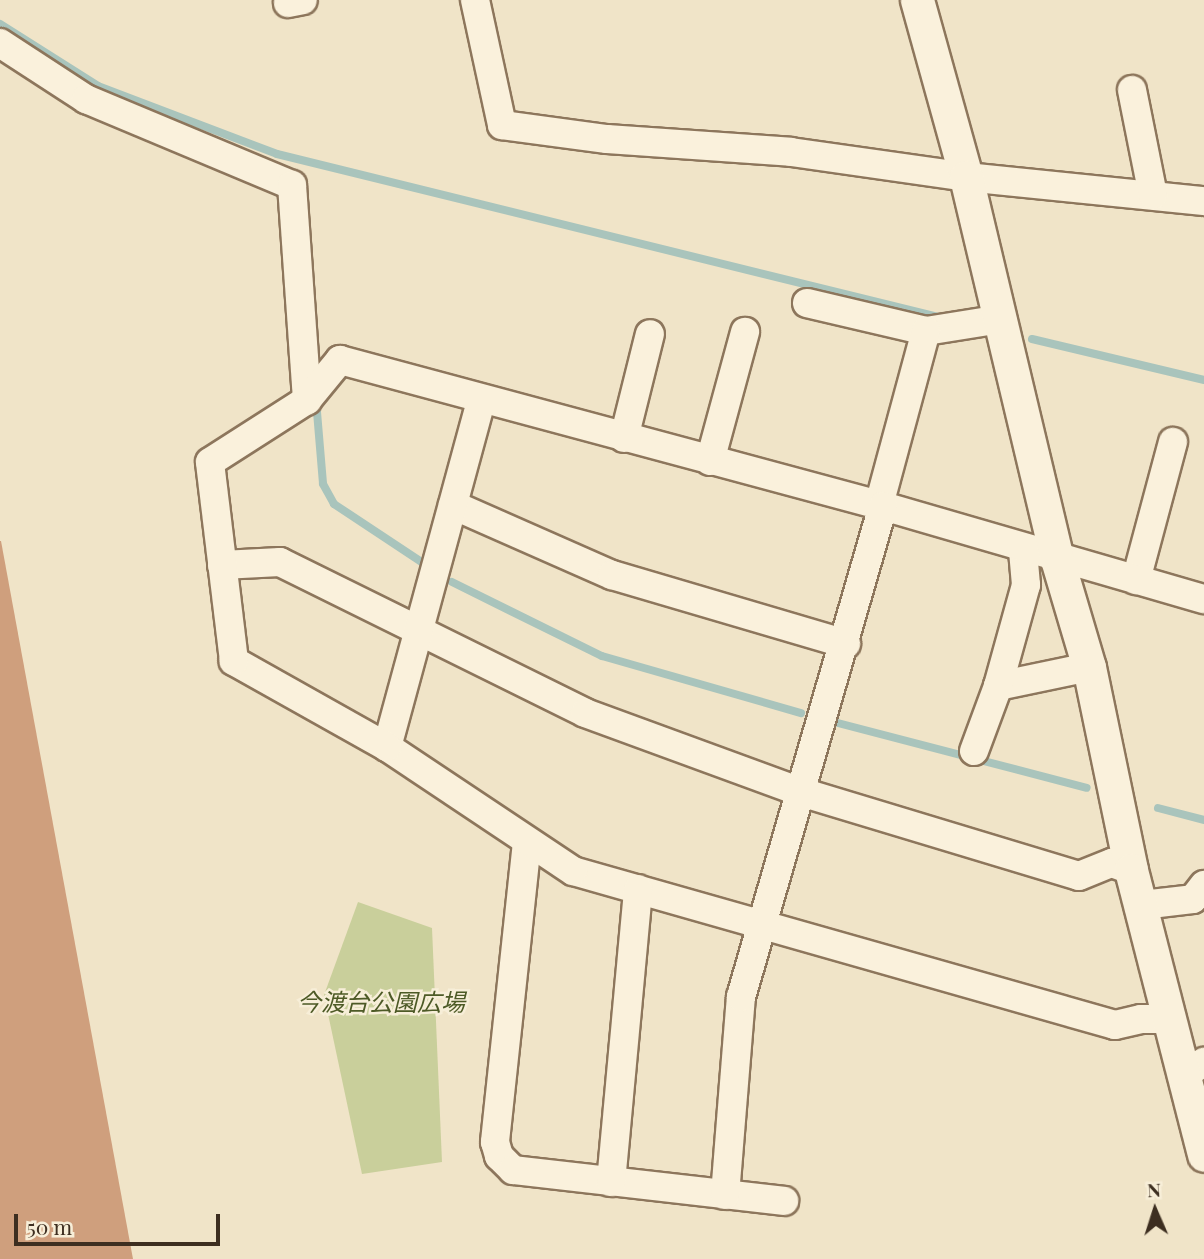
<!DOCTYPE html>
<html>
<head>
<meta charset="utf-8">
<style>
  body { margin:0 }
  #map { position:relative; width:1204px; height:1259px; overflow:hidden; background:#f0e4c8; font-family:"Playfair Display","Noto Sans JP",serif }
  div>[style] { position:absolute }
  [style*='--x'] { left:calc(var(--x)*1px); top:calc(var(--y)*1px); width:calc(var(--w)*1px); rotate:calc(var(--a)*1deg) }
  .green>* { inset:0; background:#c9cf9b }
  .stream>* { height:8px; margin:-4px; padding:0 4px; transform-origin:4px; border-radius:4px; background:#a9c4bc }
  .building>* { inset:0; background:#cf9f7d }
  .roads { filter:drop-shadow(2px 0 #8d765c) drop-shadow(-2px 0 #8d765c) drop-shadow(0 2px #8d765c) drop-shadow(0 -2px #8d765c) }
  .minor>* { height:28px; margin:-14px; padding:0 14px; transform-origin:14px; border-radius:14px; background:#faf1dc }
  .tertiary>* { height:33px; margin:-16.5px; padding:0 16.5px; transform-origin:16.5px; border-radius:16.5px; background:#faf1dc }
  span { translate:-50% -50%; white-space:nowrap; text-align:center; line-height:1.15; -webkit-text-stroke:5px #f7eed8; paint-order:stroke }
  .park-label { font-size:24px; color:#4d5a26; font-style:italic }
  .north { position:absolute; left:1120px; top:1175px; width:70px; height:70px; -webkit-text-stroke:5px #f7eed8; paint-order:stroke; rotate:357deg; font-size:19px; font-weight:700; line-height:28px; text-align:center; color:#3d2e20 }
  .north::after { content:''; display:block; margin:auto; width:24px; height:32px; background:#3d2e20; clip-path:polygon(50% 0,100% 100%,50% 72%,0 100%) }
  .scale { position:absolute; left:14px; top:1214px; width:206px; height:32px; box-sizing:border-box; border:4px solid #3d2e20; border-top:0; padding-left:9px; font-size:21px; line-height:24px; white-space:nowrap; color:#3d2e20; -webkit-text-stroke:5px #f7eed8; paint-order:stroke }
</style>
</head>
<body>
<div id="map">
  <div class="green">
    <div style="clip-path:polygon(358px 902px,432px 928px,442px 1162px,362px 1174px,324px 995px)"></div>
  </div>
  <div class="stream">
    <div style="--x:0;--y:24;--w:116;--a:32.3"></div>
    <div style="--x:98;--y:86;--w:191;--a:20.8"></div>
    <div style="--x:277;--y:154;--w:685;--a:13.85"></div>
    <div style="--x:1032;--y:339;--w:177;--a:13.4"></div>
    <div style="--x:316;--y:400;--w:84;--a:85.2"></div>
    <div style="--x:323;--y:484;--w:23;--a:61"></div>
    <div style="--x:334;--y:504;--w:107;--a:33.5"></div>
    <div style="--x:452;--y:582;--w:167;--a:26.3"></div>
    <div style="--x:602;--y:656;--w:207;--a:16"></div>
    <div style="--x:834;--y:722;--w:261;--a:14.6"></div>
    <div style="--x:1158;--y:808;--w:48;--a:14.6"></div>
  </div>
  <div class="building">
    <div style="clip-path:polygon(0 541px,1px 541px,133px 1259px,0 1259px)"></div>
  </div>
  <div class="roads">
    <div class="minor">
      <div style="--x:475;--y:0;--w:128;--a:77.8"></div>
      <div style="--x:502;--y:125;--w:106;--a:7.6"></div>
      <div style="--x:607;--y:139;--w:184;--a:4"></div>
      <div style="--x:791;--y:152;--w:177;--a:8.1"></div>
      <div style="--x:966;--y:177;--w:239;--a:5.8"></div>
      <div style="--x:288;--y:3;--w:15;--a:-11"></div>
      <div style="--x:0;--y:43;--w:103;--a:33.1"></div>
      <div style="--x:86;--y:99;--w:223;--a:22.7"></div>
      <div style="--x:292;--y:185;--w:216;--a:86"></div>
      <div style="--x:1132;--y:90;--w:107;--a:78.7"></div>
      <div style="--x:807;--y:303;--w:122;--a:13.2"></div>
      <div style="--x:926;--y:331;--w:76;--a:-9.1"></div>
      <div style="--x:624;--y:438;--w:107;--a:-76"></div>
      <div style="--x:710;--y:461;--w:134;--a:-74.8"></div>
      <div style="--x:453;--y:505;--w:174;--a:23.8"></div>
      <div style="--x:612;--y:575;--w:244;--a:16.4"></div>
      <div style="--x:879;--y:505;--w:180;--a:-74.9"></div>
      <div style="--x:222;--y:565;--w:58;--a:-3"></div>
      <div style="--x:280;--y:562;--w:340;--a:26.3"></div>
      <div style="--x:585;--y:713;--w:230;--a:20.1"></div>
      <div style="--x:801;--y:792;--w:290;--a:16.8"></div>
      <div style="--x:1079;--y:876;--w:35;--a:-22"></div>
      <div style="--x:1112;--y:863;--w:20;--a:20"></div>
      <div style="--x:1136;--y:580;--w:143;--a:-75"></div>
      <div style="--x:998;--y:686;--w:93;--a:-11.8"></div>
      <div style="--x:387;--y:747;--w:359;--a:-74.8"></div>
      <div style="--x:974;--y:751;--w:69;--a:-69.7"></div>
      <div style="--x:998;--y:686;--w:105;--a:-74.5"></div>
      <div style="--x:1026;--y:585;--w:35;--a:-95"></div>
      <div style="--x:527;--y:842;--w:302;--a:96.1"></div>
      <div style="--x:495;--y:1142;--w:15;--a:74"></div>
      <div style="--x:499;--y:1156;--w:20;--a:45"></div>
      <div style="--x:513;--y:1170;--w:273;--a:6.5"></div>
      <div style="--x:1142;--y:905;--w:51;--a:-6.7"></div>
      <div style="--x:1193;--y:899;--w:18;--a:-52"></div>
      <div style="--x:1169;--y:1019;--w:28;--a:180"></div>
      <div style="--x:1141;--y:1019;--w:27;--a:167"></div>
      <div style="--x:1115;--y:1025;--w:563;--a:-164.14"></div>
      <div style="--x:573;--y:871;--w:224;--a:-146.3"></div>
      <div style="--x:387;--y:747;--w:176;--a:-150.7"></div>
      <div style="--x:234;--y:661;--w:200;--a:-96.9"></div>
      <div style="--x:210;--y:462;--w:115;--a:-32.6"></div>
      <div style="--x:307;--y:400;--w:52;--a:-50.5"></div>
      <div style="--x:340;--y:360;--w:562;--a:15.05"></div>
      <div style="--x:883;--y:506;--w:334;--a:16.2"></div>
      <div style="--x:1186;--y:1074;--w:22;--a:-34"></div>
      <div style="--x:611;--y:1182;--w:294;--a:-84.7"></div>
      <div style="--x:725;--y:1195;--w:199;--a:-85.4"></div>
      <div style="--x:741;--y:997;--w:511;--a:-73.87"></div>
    </div>
    <div class="tertiary">
      <div style="--x:917;--y:0;--w:184;--a:74.5"></div>
      <div style="--x:966;--y:177;--w:393;--a:76.6"></div>
      <div style="--x:1057;--y:559;--w:113;--a:73.5"></div>
      <div style="--x:1089;--y:667;--w:207;--a:78.3"></div>
      <div style="--x:1131;--y:870;--w:294;--a:75.6"></div>
    </div>
  </div>
  <div class="park-label">
    <span style="left:381px;top:1002px">今渡台公園広場</span>
  </div>
  <div class="north">N</div>
  <div class="scale">50 m</div>
</div>
</body>
</html>
